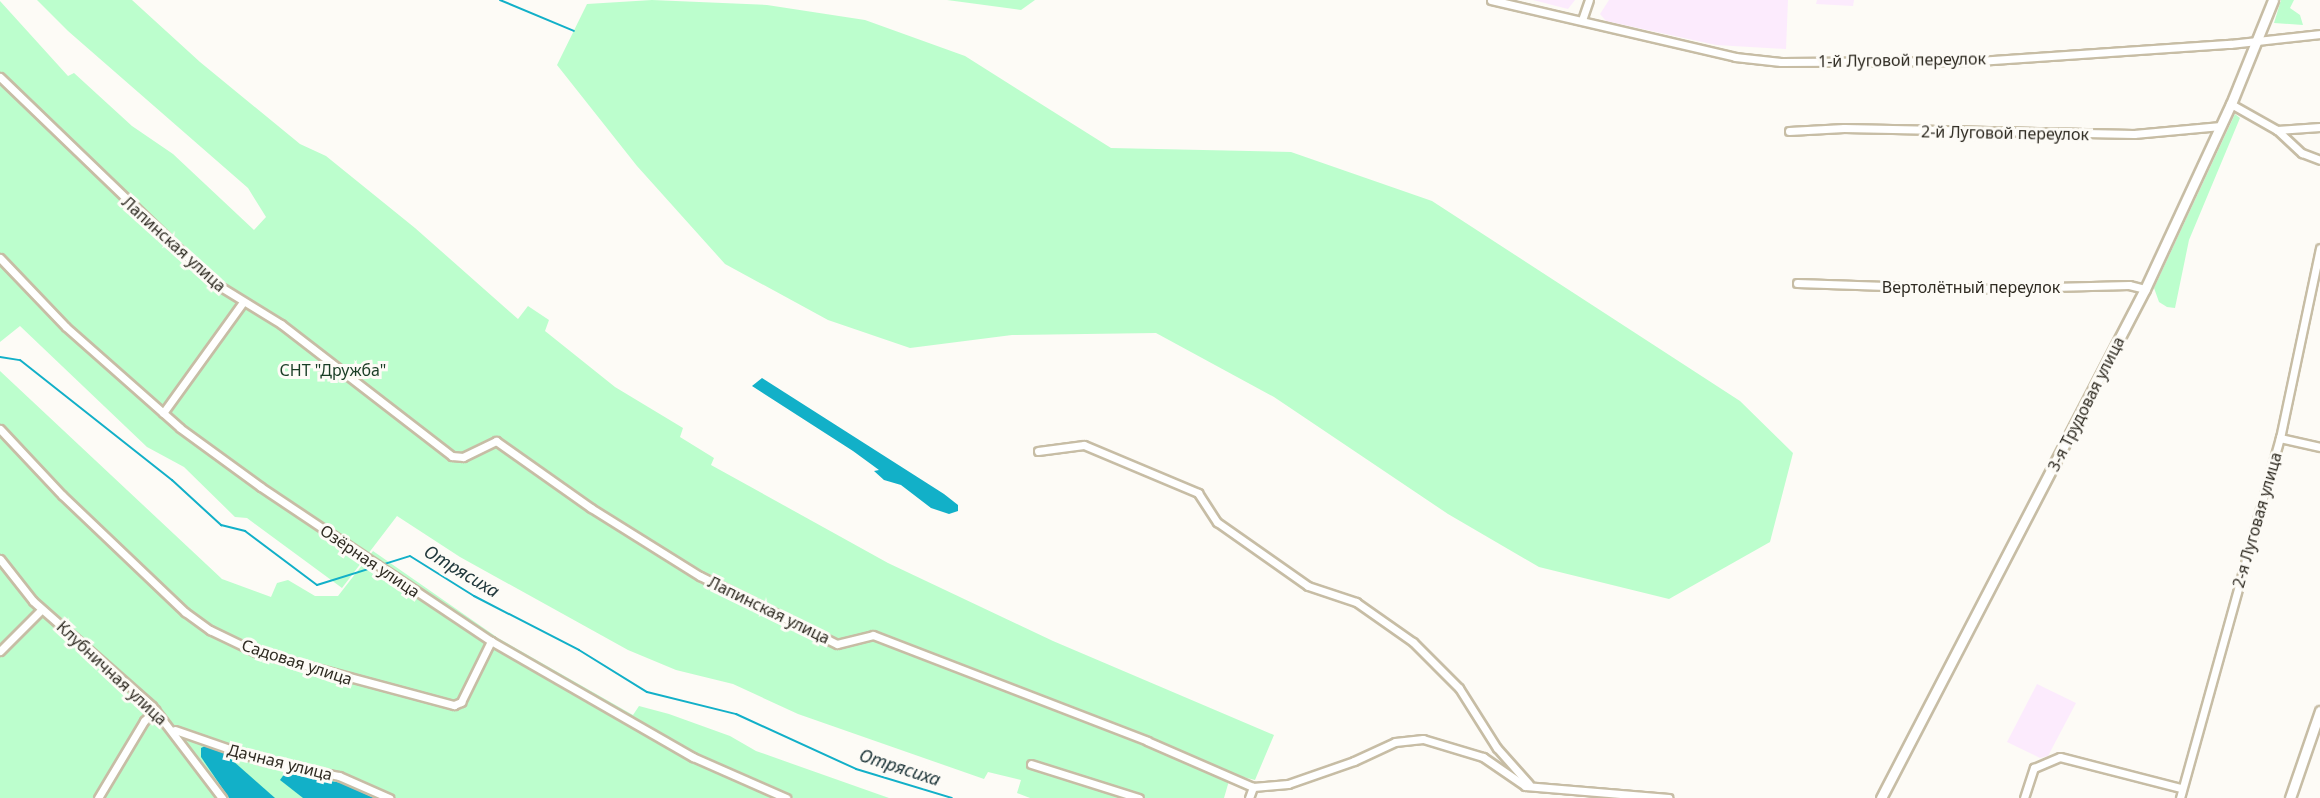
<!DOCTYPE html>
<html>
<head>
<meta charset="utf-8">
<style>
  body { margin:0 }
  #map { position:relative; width:2320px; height:798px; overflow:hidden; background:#fdfbf6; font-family:"Noto Sans",sans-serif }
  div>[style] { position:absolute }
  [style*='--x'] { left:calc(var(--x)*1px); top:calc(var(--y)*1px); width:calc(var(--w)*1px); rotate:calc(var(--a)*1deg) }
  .industrial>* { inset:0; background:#fcebfd }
  .green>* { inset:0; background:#bcfecd }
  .water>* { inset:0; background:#12b0c8 }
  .stream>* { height:2px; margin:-1px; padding:0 1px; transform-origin:1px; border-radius:1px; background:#12b0c8 }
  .roads { filter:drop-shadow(2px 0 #c7bda5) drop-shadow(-2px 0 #c7bda5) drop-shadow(0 2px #c7bda5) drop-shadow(0 -2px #c7bda5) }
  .street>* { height:7px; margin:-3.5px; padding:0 3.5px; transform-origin:3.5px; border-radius:3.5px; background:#fff }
  .secondary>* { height:9px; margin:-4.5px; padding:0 4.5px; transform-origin:4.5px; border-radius:4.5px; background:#fff }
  span { translate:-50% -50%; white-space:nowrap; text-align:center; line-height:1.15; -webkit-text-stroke:6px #fdfbf6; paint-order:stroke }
  .street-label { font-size:16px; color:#2f2b22 }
  .park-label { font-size:16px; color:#193d25 }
  .water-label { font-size:18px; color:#21383c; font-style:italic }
</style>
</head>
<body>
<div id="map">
  <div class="industrial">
    <div style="clip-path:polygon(1533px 0,1575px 0,1568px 9px)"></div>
    <div style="clip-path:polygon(1609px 0,1788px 0,1786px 49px,1716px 45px,1606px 21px,1600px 14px)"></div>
    <div style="clip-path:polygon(1817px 0,1854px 0,1853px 6px,1816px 4px)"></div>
    <div style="clip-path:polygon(2037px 684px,2076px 703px,2048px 756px,2040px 758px,2007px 742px)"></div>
  </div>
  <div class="green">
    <div style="clip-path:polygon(37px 0,132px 0,200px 62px,300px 144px,326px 156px,415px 228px,518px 319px,528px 306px,549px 320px,545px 331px,615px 387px,683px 428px,680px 437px,714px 458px,711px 465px,888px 563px,1053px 641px,1274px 735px,1255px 780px,1231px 774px,1224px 798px,1030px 798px,1017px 793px,1021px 780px,988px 772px,984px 779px,798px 714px,733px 684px,676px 670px,628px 650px,460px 557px,397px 516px,342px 588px,247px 518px,235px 517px,184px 467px,147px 447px,20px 326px,0 342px,0 1px,68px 76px,74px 73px,132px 126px,173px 154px,254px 230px,266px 217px,248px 188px,68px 31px)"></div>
    <div style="clip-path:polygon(652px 0,767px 5px,865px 20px,965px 56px,1111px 148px,1291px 152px,1432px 201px,1740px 401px,1793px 453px,1770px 542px,1669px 599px,1539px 567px,1448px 514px,1274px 397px,1156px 333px,1012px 335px,910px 348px,828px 320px,725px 264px,637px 166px,557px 65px,587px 4px)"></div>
    <div style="clip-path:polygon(947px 0,1035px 0,1021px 10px)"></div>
    <div style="clip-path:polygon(2281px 0,2294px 0,2290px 8px,2300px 15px,2303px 25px,2274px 23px)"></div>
    <div style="clip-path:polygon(2235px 114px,2240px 118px,2189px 240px,2175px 308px,2167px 307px,2159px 302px,2154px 288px)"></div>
    <div style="clip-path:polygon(0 371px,222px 579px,271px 597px,277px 583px,288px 580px,315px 596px,338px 596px,373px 551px,498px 638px,633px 715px,639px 706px,669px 714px,730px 736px,756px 751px,889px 798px,0 798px)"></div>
  </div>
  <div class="water">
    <div style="clip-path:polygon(762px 378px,944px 494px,958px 505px,958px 511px,949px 514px,931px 508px,901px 485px,884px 480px,874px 471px,879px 470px,853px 451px,752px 386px)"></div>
    <div style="clip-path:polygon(205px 746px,224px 753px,275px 798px,229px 798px,201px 757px,201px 748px)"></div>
    <div style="clip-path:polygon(285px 773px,342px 783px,374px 798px,303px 798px,280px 780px)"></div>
  </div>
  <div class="stream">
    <div style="--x:500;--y:0;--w:80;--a:22.7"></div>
    <div style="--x:0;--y:357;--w:20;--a:9"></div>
    <div style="--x:20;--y:360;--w:194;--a:38.3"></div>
    <div style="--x:172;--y:480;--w:67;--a:42.6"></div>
    <div style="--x:221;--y:525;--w:25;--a:14"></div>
    <div style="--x:245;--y:531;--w:90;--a:36.9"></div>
    <div style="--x:317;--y:585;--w:97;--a:-17.3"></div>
    <div style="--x:410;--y:556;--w:75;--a:32"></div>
    <div style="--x:474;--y:596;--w:118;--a:27.2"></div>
    <div style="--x:579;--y:650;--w:80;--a:31.7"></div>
    <div style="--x:647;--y:692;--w:92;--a:13.9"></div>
    <div style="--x:736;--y:714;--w:132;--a:24.6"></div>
    <div style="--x:856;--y:769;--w:100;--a:16.8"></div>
  </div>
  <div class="roads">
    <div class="street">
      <div style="--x:1491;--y:0;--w:251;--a:13.1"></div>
      <div style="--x:1735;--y:57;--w:46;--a:6.2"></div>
      <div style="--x:1781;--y:62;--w:197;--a:-0.3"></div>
      <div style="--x:1978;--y:61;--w:253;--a:-3.9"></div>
      <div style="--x:2230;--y:44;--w:91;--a:-6.3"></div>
      <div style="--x:1582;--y:20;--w:21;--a:-71"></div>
      <div style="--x:0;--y:77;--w:296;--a:43.9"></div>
      <div style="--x:213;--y:282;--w:80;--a:31.7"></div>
      <div style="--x:281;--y:324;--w:216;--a:37.7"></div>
      <div style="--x:452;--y:456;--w:11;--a:5"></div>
      <div style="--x:463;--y:457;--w:37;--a:-26"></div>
      <div style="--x:496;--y:441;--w:116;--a:35.2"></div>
      <div style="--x:591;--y:508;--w:128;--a:32"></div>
      <div style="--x:700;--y:576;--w:153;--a:26.4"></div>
      <div style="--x:837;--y:644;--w:37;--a:-14"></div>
      <div style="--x:873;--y:635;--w:294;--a:21.1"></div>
      <div style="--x:1147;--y:741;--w:116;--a:23.5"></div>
      <div style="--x:1253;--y:787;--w:35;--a:-5"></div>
      <div style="--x:1288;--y:784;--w:70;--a:-19.2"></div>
      <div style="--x:1354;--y:761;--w:45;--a:-24.9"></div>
      <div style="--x:1395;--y:742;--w:28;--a:-6"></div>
      <div style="--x:1423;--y:739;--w:63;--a:16.7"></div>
      <div style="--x:1483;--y:757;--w:51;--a:34.6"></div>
      <div style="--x:1525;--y:786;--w:144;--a:4.8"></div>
      <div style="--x:2231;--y:104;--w:53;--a:29.5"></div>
      <div style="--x:2277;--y:130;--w:34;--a:43"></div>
      <div style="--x:2302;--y:153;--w:19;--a:21"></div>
      <div style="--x:2277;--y:130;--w:43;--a:-4"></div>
      <div style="--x:1789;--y:131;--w:55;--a:-3.1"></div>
      <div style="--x:1844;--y:128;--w:290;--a:1.2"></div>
      <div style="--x:2134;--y:134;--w:87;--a:-5.3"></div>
      <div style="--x:0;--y:258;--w:95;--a:46.3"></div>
      <div style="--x:66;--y:327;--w:152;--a:41.5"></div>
      <div style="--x:180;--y:428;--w:100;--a:36.1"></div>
      <div style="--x:261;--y:487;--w:277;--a:33.8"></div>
      <div style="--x:491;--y:641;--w:233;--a:29.9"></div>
      <div style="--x:693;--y:757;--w:102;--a:23.8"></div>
      <div style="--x:1797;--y:283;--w:179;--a:1.9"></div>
      <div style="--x:1976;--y:289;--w:153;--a:-1.5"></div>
      <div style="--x:2129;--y:285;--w:16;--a:14"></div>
      <div style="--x:163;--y:413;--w:137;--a:-54.2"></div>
      <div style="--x:0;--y:429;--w:91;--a:46.8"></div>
      <div style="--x:62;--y:495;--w:170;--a:43.6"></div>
      <div style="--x:185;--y:612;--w:31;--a:36"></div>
      <div style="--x:210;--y:630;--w:51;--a:25.6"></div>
      <div style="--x:256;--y:652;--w:205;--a:15"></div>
      <div style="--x:454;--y:705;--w:8;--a:-23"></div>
      <div style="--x:461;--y:702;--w:68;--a:-63.8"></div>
      <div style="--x:2280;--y:438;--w:41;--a:12.7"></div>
      <div style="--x:1038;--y:451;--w:46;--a:-7.4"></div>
      <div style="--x:1084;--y:445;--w:124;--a:22.8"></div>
      <div style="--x:1198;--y:493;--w:35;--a:57"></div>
      <div style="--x:1217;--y:522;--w:111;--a:35.1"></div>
      <div style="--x:1308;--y:586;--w:51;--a:18.4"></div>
      <div style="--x:1356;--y:602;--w:70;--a:35.1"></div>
      <div style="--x:1413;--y:642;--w:65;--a:45"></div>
      <div style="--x:1459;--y:688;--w:71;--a:57.7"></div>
      <div style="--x:1497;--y:748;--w:48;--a:48.4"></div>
      <div style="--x:0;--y:559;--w:53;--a:51.8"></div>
      <div style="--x:33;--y:601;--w:159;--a:41.4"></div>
      <div style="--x:152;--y:706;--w:116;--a:52.7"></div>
      <div style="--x:0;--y:651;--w:59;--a:-45"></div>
      <div style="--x:175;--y:730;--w:91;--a:19.2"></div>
      <div style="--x:261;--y:760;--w:80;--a:11.6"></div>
      <div style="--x:339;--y:776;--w:55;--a:23.7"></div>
      <div style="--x:1031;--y:764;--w:113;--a:17.5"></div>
      <div style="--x:98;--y:798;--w:90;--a:-59.1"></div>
      <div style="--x:144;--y:721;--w:16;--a:-45"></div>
      <div style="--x:1249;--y:798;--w:12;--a:-70"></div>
      <div style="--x:2024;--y:798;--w:32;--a:-72"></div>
      <div style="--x:2034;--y:768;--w:28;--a:-23"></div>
      <div style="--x:2060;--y:757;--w:125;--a:14.4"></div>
      <div style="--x:2180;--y:798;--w:374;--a:-74.5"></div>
      <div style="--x:2280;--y:438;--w:194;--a:-78.1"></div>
    </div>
    <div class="secondary">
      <div style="--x:1881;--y:798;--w:573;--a:-62.59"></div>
      <div style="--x:2145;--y:289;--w:204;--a:-65.1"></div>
      <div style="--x:2231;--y:104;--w:112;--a:-68"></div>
      <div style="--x:2290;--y:798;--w:92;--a:-71"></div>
    </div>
  </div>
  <div class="street-label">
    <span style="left:1902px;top:60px;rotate:-1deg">1-й Луговой переулок</span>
    <span style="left:2005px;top:133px;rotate:1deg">2-й Луговой переулок</span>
    <span style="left:174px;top:244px;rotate:42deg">Лапинская улица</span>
    <span style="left:1971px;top:287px">Вертолётный переулок</span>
    <span style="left:2086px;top:404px;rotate:-63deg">3-я Трудовая улица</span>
    <span style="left:2257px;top:520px;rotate:-74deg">2-я Луговая улица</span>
    <span style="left:370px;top:561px;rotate:34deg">Озёрная улица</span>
    <span style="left:769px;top:610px;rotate:26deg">Лапинская улица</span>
    <span style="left:297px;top:662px;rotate:18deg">Садовая улица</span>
    <span style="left:112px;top:673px;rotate:43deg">Клубничная улица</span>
    <span style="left:280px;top:762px;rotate:14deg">Дачная улица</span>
  </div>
  <div class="park-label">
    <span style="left:333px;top:370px">СНТ "Дружба"</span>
  </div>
  <div class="water-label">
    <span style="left:462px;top:571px;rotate:31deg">Отрясиха</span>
    <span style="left:900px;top:767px;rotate:18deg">Отрясиха</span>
  </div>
</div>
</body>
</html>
